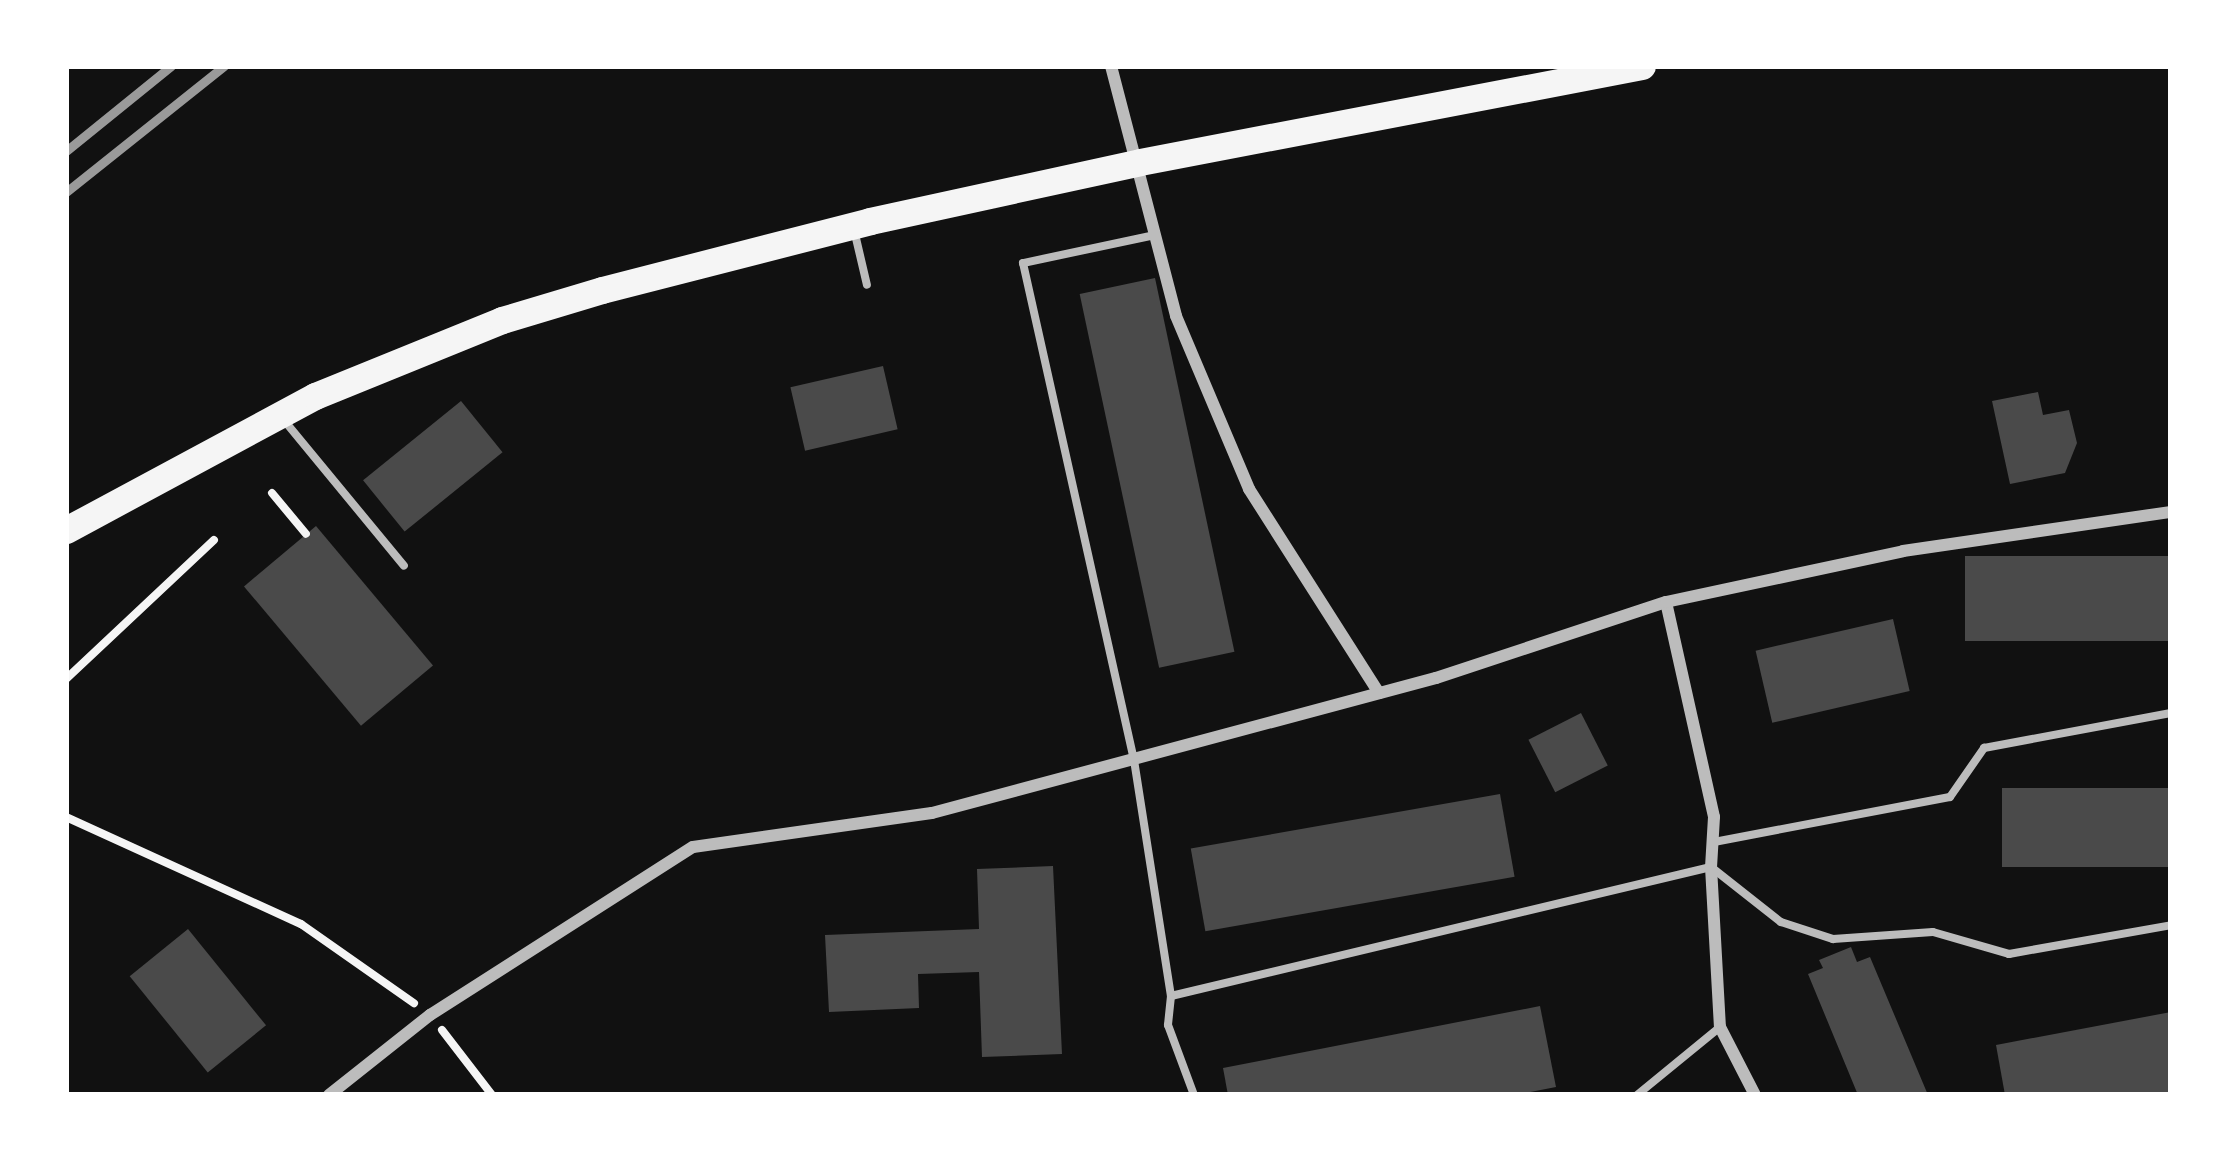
<!DOCTYPE html>
<html>
<head>
<meta charset="utf-8">
<style>
  body { margin:0 }
  #map { position:relative; width:2237px; height:1161px; overflow:hidden; background:#111; font-family:Georgia,serif }
  div>[style] { position:absolute }
  [style*='--x'] { left:calc(var(--x)*1px); top:calc(var(--y)*1px); width:calc(var(--w)*1px); rotate:calc(var(--a)*1deg) }
  .building>* { inset:0; background:#4a4a4a; transform-origin:0 0 }
  .path>* { height:8px; margin:-4px; padding:0 4px; transform-origin:4px; border-radius:4px; background:#f5f5f5 }
  .service>* { height:8px; margin:-4px; padding:0 4px; transform-origin:4px; border-radius:4px; background:#bcbcbc }
  .minor>* { height:12px; margin:-6px; padding:0 6px; transform-origin:6px; border-radius:6px; background:#bcbcbc }
  .primary>* { height:27px; margin:-13.5px; padding:0 13.5px; transform-origin:13.5px; border-radius:13.5px; background:#f5f5f5 }
  .rail>* { height:9px; margin:-4.5px; padding:0 4.5px; transform-origin:4.5px; border-radius:4.5px; background:#9a9a9a }
  span { translate:-50% -50%; white-space:nowrap; text-align:center; line-height:1.15; -webkit-text-stroke:9px #fff; paint-order:stroke }
  .frame { position:absolute; inset:0; border:69px solid #fff; pointer-events:none }
</style>
</head>
<body>
<div id="map">
  <div class="building">
    <div style="left:1155px;top:278px;width:382px;height:77px;rotate:78deg"></div>
    <div style="left:883px;top:366px;width:65px;height:95px;rotate:77deg"></div>
    <div style="clip-path:polygon(2038px 392px,2043px 415px,2069px 410px,2077px 443px,2065px 473px,2010px 484px,1992px 401px)"></div>
    <div style="left:461px;top:401px;width:66px;height:126px;rotate:51deg"></div>
    <div style="left:316px;top:526px;width:182px;height:94px;rotate:50deg"></div>
    <div style="left:2171px;top:556px;width:85px;height:206px;rotate:90deg"></div>
    <div style="left:1893px;top:619px;width:74px;height:141px;rotate:77deg"></div>
    <div style="left:1581px;top:713px;width:59px;height:59px;rotate:63deg"></div>
    <div style="left:2171px;top:788px;width:79px;height:169px;rotate:90deg"></div>
    <div style="left:1500px;top:794px;width:84px;height:314px;rotate:80deg"></div>
    <div style="clip-path:polygon(1053px 866px,1062px 1054px,982px 1057px,979px 972px,918px 974px,919px 1008px,829px 1012px,825px 935px,979px 929px,977px 869px)"></div>
    <div style="left:188px;top:929px;width:124px;height:75px;rotate:51deg"></div>
    <div style="clip-path:polygon(1851px 947px,1857px 962px,1870px 957px,1928px 1095px,1858px 1095px,1808px 974px,1823px 968px,1819px 960px)"></div>
    <div style="clip-path:polygon(1540px 1006px,1556px 1087px,1515px 1095px,1228px 1095px,1223px 1068px)"></div>
    <div style="clip-path:polygon(2171px 1012px,2171px 1095px,2005px 1095px,1996px 1045px)"></div>
  </div>
  <div class="path">
    <div style="--x:272;--y:493;--w:53;--a:50.3"></div>
    <div style="--x:66;--y:679;--w:203;--a:-43.2"></div>
    <div style="--x:66;--y:817;--w:258;--a:24.5"></div>
    <div style="--x:301;--y:924;--w:138;--a:35"></div>
    <div style="--x:442;--y:1030;--w:82;--a:52.4"></div>
  </div>
  <div class="service">
    <div style="--x:855;--y:234;--w:52;--a:76.8"></div>
    <div style="--x:1155;--y:235;--w:135;--a:168"></div>
    <div style="--x:1023;--y:263;--w:509;--a:77.41"></div>
    <div style="--x:1134;--y:760;--w:239;--a:81.1"></div>
    <div style="--x:1171;--y:996;--w:29;--a:96"></div>
    <div style="--x:1168;--y:1025;--w:75;--a:69.6"></div>
    <div style="--x:283;--y:419;--w:190;--a:50.5"></div>
    <div style="--x:1714;--y:842;--w:240;--a:-10.8"></div>
    <div style="--x:1950;--y:797;--w:60;--a:-55.2"></div>
    <div style="--x:1984;--y:748;--w:190;--a:-10.6"></div>
    <div style="--x:1171;--y:996;--w:555;--a:-13.44"></div>
    <div style="--x:1711;--y:867;--w:89;--a:38.2"></div>
    <div style="--x:1781;--y:922;--w:55;--a:18.1"></div>
    <div style="--x:1833;--y:939;--w:100;--a:-4"></div>
    <div style="--x:1933;--y:932;--w:79;--a:16.1"></div>
    <div style="--x:2009;--y:954;--w:165;--a:-10.1"></div>
    <div style="--x:1637;--y:1095;--w:106;--a:-39.3"></div>
  </div>
  <div class="minor">
    <div style="--x:1111;--y:66;--w:258;--a:75.4"></div>
    <div style="--x:1176;--y:316;--w:188;--a:67.1"></div>
    <div style="--x:1249;--y:489;--w:242;--a:57.5"></div>
    <div style="--x:1666;--y:602;--w:220;--a:77.4"></div>
    <div style="--x:1714;--y:817;--w:50;--a:93.4"></div>
    <div style="--x:1711;--y:867;--w:160;--a:86.8"></div>
    <div style="--x:1720;--y:1027;--w:76;--a:62.8"></div>
    <div style="--x:329;--y:1095;--w:129;--a:-38.4"></div>
    <div style="--x:430;--y:1015;--w:312;--a:-32.6"></div>
    <div style="--x:693;--y:847;--w:241;--a:-8.1"></div>
    <div style="--x:932;--y:813;--w:522;--a:-15"></div>
    <div style="--x:1436;--y:678;--w:242;--a:-18.3"></div>
    <div style="--x:1666;--y:602;--w:242;--a:-12.1"></div>
    <div style="--x:1903;--y:551;--w:271;--a:-8.3"></div>
  </div>
  <div class="primary">
    <div style="--x:66;--y:530;--w:283;--a:-28.3"></div>
    <div style="--x:315;--y:396;--w:202;--a:-22.1"></div>
    <div style="--x:502;--y:320;--w:104;--a:-16.7"></div>
    <div style="--x:602;--y:290;--w:277;--a:-14.4"></div>
    <div style="--x:870;--y:221;--w:276;--a:-12.3"></div>
    <div style="--x:1140;--y:162;--w:511;--a:-10.83"></div>
  </div>
  <div class="rail">
    <div style="--x:66;--y:151;--w:135;--a:-39"></div>
    <div style="--x:66;--y:192;--w:202;--a:-38.6"></div>
  </div>
  <div class="frame"></div>
</div>
</body>
</html>
